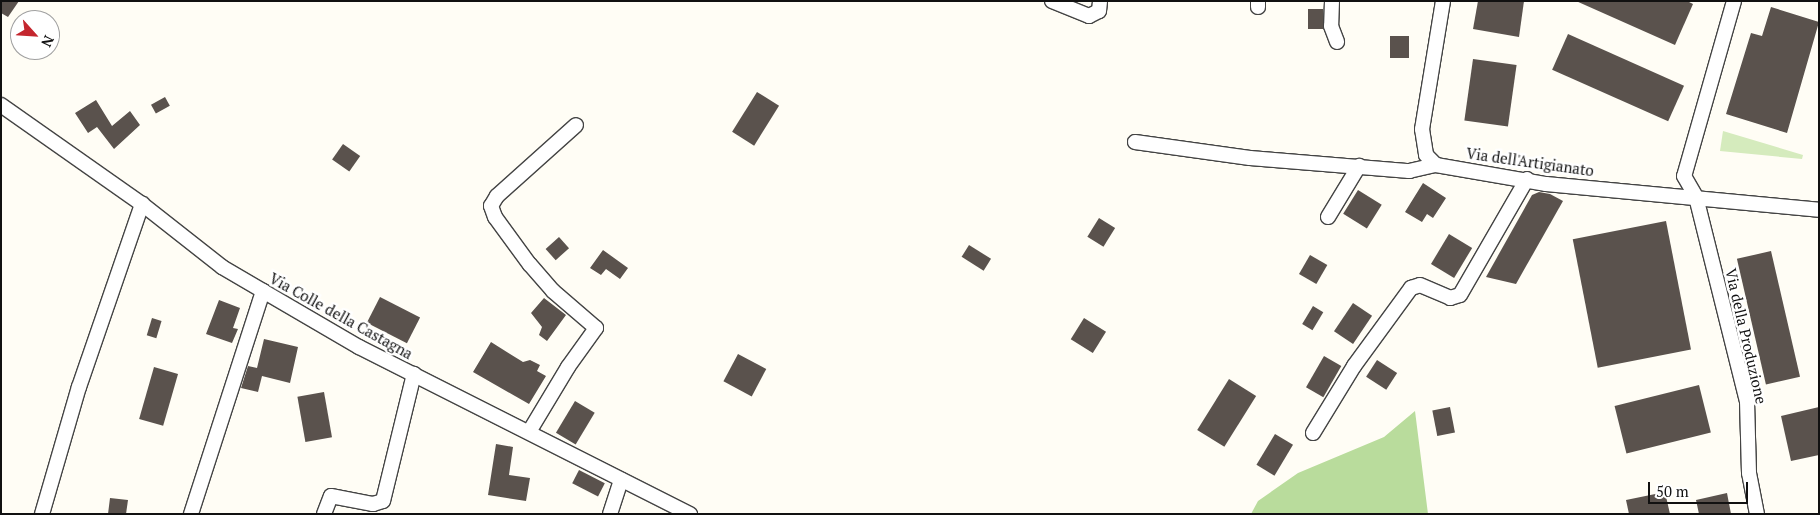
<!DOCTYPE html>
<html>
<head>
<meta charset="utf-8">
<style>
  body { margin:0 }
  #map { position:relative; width:1820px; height:515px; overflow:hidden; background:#fffdf5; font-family:"PT Serif",serif }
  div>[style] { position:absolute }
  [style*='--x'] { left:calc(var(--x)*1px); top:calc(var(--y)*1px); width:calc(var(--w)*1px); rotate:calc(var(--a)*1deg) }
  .green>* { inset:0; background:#d5ebbd }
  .forest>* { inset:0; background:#b9dc9c }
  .building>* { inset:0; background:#5a524d; transform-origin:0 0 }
  .roads { filter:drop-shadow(1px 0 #444) drop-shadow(-1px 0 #444) drop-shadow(0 1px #444) drop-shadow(0 -1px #444) }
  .minor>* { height:14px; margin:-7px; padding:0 7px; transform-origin:7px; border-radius:7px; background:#fff }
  span { translate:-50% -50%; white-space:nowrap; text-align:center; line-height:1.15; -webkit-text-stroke:5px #fff; paint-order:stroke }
  .street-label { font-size:15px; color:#111 }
  .frame { position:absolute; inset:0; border:2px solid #111; pointer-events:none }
  .north { position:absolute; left:10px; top:10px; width:50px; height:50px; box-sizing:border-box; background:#fff; border:1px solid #a0a0a0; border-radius:50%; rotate:116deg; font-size:14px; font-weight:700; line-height:20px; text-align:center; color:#111 }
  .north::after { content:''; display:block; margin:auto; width:18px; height:22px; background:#c4262e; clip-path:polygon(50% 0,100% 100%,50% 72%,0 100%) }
  .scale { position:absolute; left:1648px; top:482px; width:100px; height:22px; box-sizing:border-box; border:2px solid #111; border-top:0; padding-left:6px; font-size:15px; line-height:18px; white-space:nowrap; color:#111; -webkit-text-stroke:4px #fff; paint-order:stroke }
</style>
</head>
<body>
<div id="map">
  <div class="green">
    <div style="clip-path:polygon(1723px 131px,1803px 155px,1802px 159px,1720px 151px)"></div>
  </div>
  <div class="forest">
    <div style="clip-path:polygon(1415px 411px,1428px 514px,1251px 514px,1258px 501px,1298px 473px,1384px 437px)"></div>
  </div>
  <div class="building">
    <div style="clip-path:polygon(1px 1px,19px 1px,8px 17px,1px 13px)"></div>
    <div style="clip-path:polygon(1478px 1px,1524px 1px,1519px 37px,1473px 29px)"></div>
    <div style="clip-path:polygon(1576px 1px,1687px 1px,1693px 4px,1675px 45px)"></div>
    <div style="clip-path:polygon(1771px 7px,1819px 22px,1787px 133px,1726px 114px,1751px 33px,1762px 36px)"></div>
    <div style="left:1308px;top:9px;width:15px;height:20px"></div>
    <div style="left:1568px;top:34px;width:127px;height:39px;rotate:24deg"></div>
    <div style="left:1390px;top:36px;width:19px;height:22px"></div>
    <div style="left:1473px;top:59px;width:44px;height:62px;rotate:8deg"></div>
    <div style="left:757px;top:92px;width:26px;height:47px;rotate:32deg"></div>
    <div style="left:165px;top:97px;width:10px;height:16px;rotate:61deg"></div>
    <div style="clip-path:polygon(96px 100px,112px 126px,130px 111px,140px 125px,114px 149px,97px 127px,88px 133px,75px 113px)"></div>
    <div style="left:343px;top:144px;width:21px;height:19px;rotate:35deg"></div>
    <div style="clip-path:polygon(1423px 183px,1446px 198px,1433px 218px,1427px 214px,1422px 222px,1405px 212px)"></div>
    <div style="left:1358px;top:190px;width:28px;height:28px;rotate:32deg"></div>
    <div style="clip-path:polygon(1539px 192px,1550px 194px,1563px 201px,1516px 284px,1486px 277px,1532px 195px)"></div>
    <div style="left:1099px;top:218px;width:19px;height:22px;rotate:32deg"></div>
    <div style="left:1666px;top:221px;width:131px;height:95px;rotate:79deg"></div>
    <div style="left:1449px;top:234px;width:27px;height:35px;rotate:31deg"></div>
    <div style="left:559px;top:237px;width:15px;height:18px;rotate:48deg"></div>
    <div style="left:969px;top:245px;width:26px;height:14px;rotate:32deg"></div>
    <div style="clip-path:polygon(603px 250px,628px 268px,620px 279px,606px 269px,601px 275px,590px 268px)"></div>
    <div style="left:1771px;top:251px;width:129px;height:35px;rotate:77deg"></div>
    <div style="left:1310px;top:255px;width:20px;height:22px;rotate:30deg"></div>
    <div style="left:380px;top:297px;width:45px;height:29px;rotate:27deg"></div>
    <div style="clip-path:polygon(544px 298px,566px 315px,547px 341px,539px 335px,542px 327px,531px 313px)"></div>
    <div style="clip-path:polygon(219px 300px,240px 308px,233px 328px,238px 329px,232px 343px,206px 334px)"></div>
    <div style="left:1353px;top:303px;width:23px;height:34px;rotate:34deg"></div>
    <div style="left:1313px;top:306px;width:12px;height:21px;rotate:31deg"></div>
    <div style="left:152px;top:318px;width:10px;height:18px;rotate:17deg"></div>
    <div style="left:1084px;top:318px;width:26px;height:25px;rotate:32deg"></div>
    <div style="clip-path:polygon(264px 339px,298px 347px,290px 383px,262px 376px,258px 392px,241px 388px,248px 366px,257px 368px)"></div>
    <div style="clip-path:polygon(491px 342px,523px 362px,530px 360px,540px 365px,537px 371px,546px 376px,529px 404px,473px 372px)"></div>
    <div style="left:738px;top:354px;width:32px;height:31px;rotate:28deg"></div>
    <div style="left:1324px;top:356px;width:20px;height:36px;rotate:30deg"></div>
    <div style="left:1377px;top:360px;width:24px;height:20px;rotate:33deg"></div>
    <div style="left:154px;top:367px;width:25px;height:54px;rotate:16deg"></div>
    <div style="left:1229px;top:379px;width:32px;height:60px;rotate:32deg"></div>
    <div style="left:1699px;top:385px;width:49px;height:87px;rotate:76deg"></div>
    <div style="left:324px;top:392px;width:46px;height:27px;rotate:80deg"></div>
    <div style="left:575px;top:401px;width:23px;height:37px;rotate:31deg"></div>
    <div style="left:1450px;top:407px;width:26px;height:18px;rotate:79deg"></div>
    <div style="clip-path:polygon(1819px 407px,1819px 455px,1791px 461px,1781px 416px)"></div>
    <div style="left:1275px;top:434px;width:21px;height:36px;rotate:31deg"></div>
    <div style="clip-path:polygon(496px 444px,513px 447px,509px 475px,530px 478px,526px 501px,488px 495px)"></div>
    <div style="left:579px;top:470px;width:29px;height:15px;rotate:27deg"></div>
    <div style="clip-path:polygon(1665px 492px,1670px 514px,1629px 514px,1626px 500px)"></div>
    <div style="clip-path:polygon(1727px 493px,1731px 514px,1699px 514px,1696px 500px)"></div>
    <div style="clip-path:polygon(110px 498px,128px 500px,126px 514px,108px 514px)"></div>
  </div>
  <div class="roads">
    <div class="minor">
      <div style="--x:1052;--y:1;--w:40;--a:22"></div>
      <div style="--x:1089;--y:16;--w:11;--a:-27"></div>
      <div style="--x:1099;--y:11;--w:10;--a:-84"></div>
      <div style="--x:1332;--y:1;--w:25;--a:92"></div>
      <div style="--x:1331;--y:26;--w:17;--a:69"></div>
      <div style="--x:1443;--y:1;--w:130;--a:99.3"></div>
      <div style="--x:1422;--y:129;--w:26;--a:81"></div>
      <div style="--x:1426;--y:155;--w:14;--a:45"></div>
      <div style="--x:1436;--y:165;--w:112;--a:9.8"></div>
      <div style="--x:1546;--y:184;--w:274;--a:5.4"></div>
      <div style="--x:1734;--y:1;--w:182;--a:105.9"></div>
      <div style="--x:1684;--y:176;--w:24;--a:60"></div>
      <div style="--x:1696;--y:197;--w:210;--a:76"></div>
      <div style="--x:1747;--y:401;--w:72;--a:88.4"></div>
      <div style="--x:1749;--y:473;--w:42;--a:79"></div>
      <div style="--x:1258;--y:7;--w:6;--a:-90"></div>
      <div style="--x:1;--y:105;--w:172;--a:35.1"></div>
      <div style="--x:142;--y:204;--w:102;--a:38.2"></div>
      <div style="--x:222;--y:267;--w:48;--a:30.3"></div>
      <div style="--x:263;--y:291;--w:111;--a:30.3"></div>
      <div style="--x:359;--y:347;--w:371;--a:26.8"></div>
      <div style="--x:1135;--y:142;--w:116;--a:7.9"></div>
      <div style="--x:1250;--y:158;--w:160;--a:4.7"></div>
      <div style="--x:1409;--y:171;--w:28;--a:-13"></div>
      <div style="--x:1328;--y:217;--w:60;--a:-58.7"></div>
      <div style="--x:529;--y:432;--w:76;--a:-59"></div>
      <div style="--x:568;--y:367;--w:48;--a:-54.3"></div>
      <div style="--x:596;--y:328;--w:57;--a:-139.3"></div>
      <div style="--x:553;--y:291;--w:35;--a:-131"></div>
      <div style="--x:530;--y:265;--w:59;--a:-126.1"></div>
      <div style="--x:495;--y:217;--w:12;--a:-110"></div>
      <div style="--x:491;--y:206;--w:12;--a:-59"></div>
      <div style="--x:497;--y:196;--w:106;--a:-41.9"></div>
      <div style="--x:1313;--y:433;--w:79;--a:-58.5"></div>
      <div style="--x:1354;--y:366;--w:97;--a:-53.8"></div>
      <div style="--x:1411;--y:288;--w:9;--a:-18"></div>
      <div style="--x:1420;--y:285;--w:33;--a:23"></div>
      <div style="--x:1450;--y:298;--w:10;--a:-17"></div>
      <div style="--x:1460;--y:295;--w:134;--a:-60"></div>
      <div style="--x:42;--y:514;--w:132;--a:-73.8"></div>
      <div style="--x:79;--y:387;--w:194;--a:-71"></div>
      <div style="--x:191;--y:514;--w:234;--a:-72.1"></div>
      <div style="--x:324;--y:514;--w:19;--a:-69"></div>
      <div style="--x:331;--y:496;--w:43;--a:10.8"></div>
      <div style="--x:373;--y:504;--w:10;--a:-17"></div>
      <div style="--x:383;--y:501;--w:131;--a:-76.3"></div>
      <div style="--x:610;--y:514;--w:36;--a:-72"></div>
    </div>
  </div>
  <div class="street-label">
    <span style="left:1530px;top:162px;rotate:8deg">Via dell'Artigianato</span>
    <span style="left:341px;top:316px;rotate:29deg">Via Colle della Castagna</span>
    <span style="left:1746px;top:336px;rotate:77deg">Via della Produzione</span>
  </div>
  <div class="frame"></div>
  <div class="north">N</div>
  <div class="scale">50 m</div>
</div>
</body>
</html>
